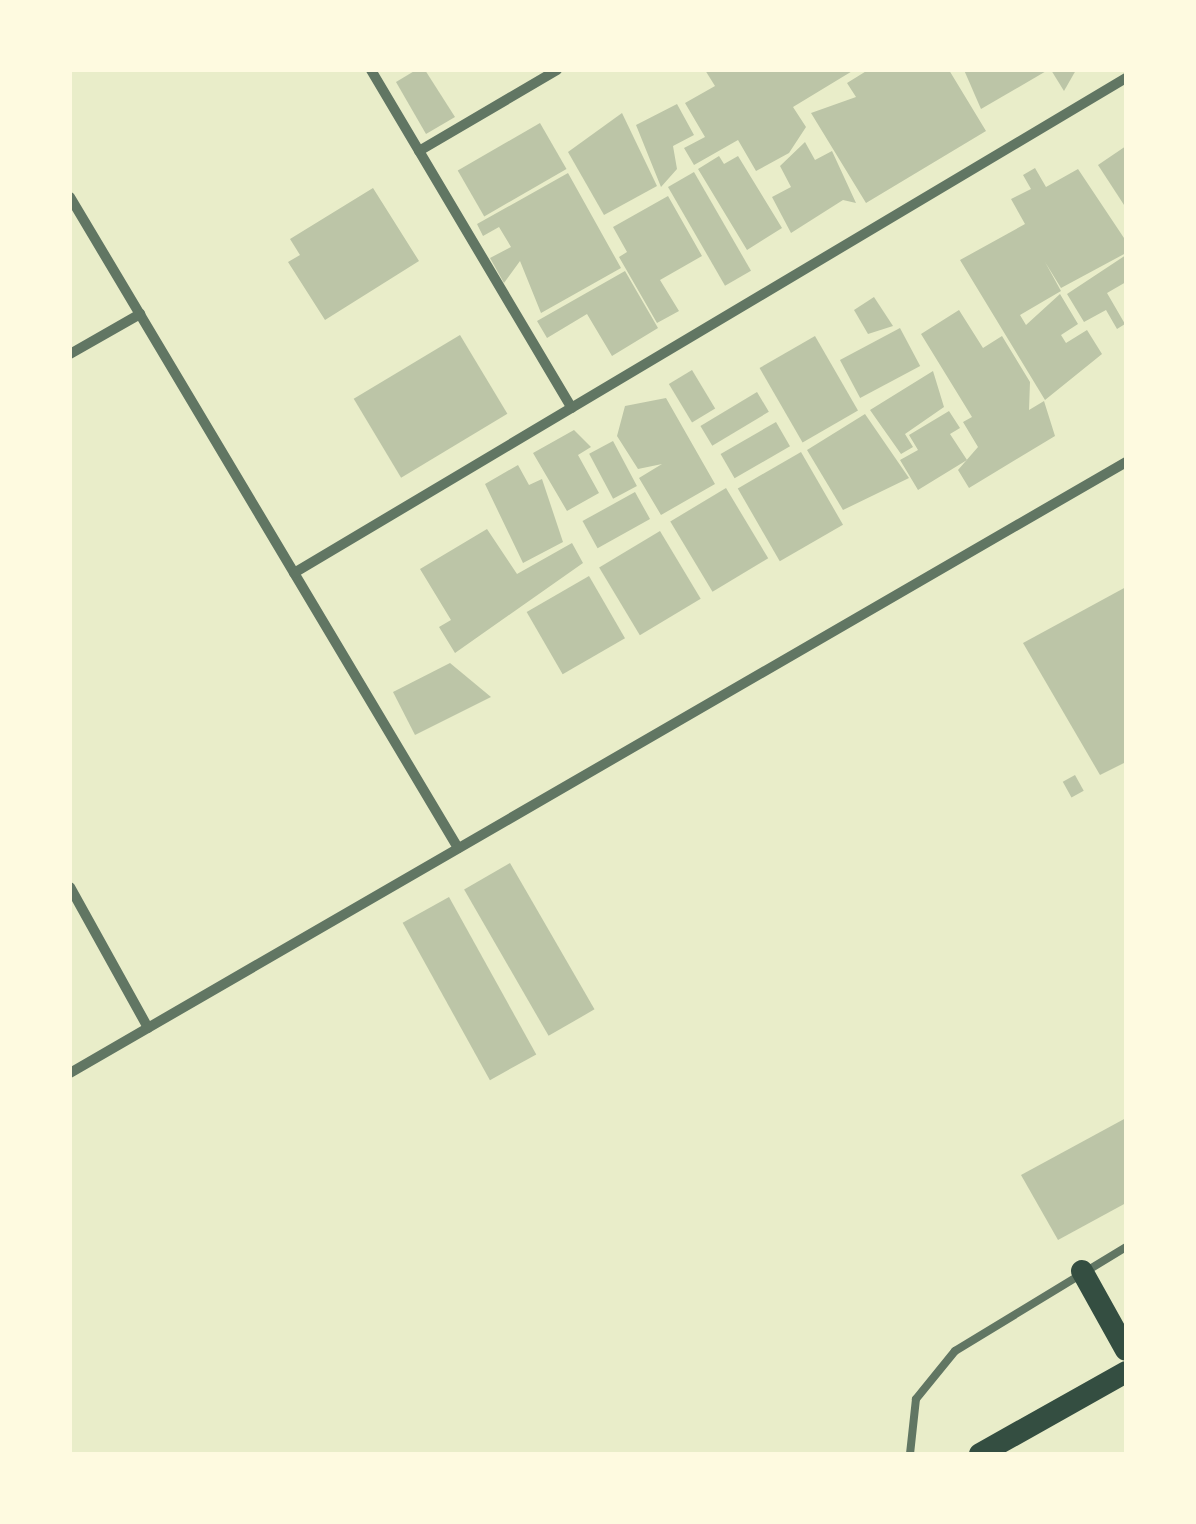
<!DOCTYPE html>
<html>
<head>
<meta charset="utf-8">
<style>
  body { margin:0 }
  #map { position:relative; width:1196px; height:1524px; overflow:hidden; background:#e9edc9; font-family:Raleway,sans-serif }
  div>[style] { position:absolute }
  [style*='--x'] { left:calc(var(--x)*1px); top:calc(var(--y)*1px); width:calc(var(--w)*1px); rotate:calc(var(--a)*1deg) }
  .building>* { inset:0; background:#bcc5a7; transform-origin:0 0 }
  .service>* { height:8px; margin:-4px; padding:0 4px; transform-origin:4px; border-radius:4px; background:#617663 }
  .minor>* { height:10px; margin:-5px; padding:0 5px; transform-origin:5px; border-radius:5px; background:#617663 }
  .primary>* { height:22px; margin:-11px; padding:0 11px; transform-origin:11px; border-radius:11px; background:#344e41 }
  span { translate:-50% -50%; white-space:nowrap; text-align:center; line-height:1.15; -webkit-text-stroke:8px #fefae0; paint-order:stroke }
  .frame { position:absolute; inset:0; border:72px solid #fefae0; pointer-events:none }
</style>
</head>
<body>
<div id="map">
  <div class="building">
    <div style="clip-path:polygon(416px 70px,425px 70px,455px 117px,426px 134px,396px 82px)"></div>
    <div style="clip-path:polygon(705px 70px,854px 70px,793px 107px,806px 127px,789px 153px,756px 171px,738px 140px,694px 165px,684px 148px,705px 137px,685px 103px,715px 86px)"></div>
    <div style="clip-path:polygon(868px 70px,949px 70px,986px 131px,866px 203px,811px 113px,856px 97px,847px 83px)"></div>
    <div style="clip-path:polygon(964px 70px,1048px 70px,981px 109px)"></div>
    <div style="clip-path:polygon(1051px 70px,1076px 70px,1064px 91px)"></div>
    <div style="clip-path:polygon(677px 104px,694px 135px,673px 146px,677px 169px,661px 187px,636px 125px)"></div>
    <div style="clip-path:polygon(622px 113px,657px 186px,604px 215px,568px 152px)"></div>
    <div style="left:540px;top:123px;width:53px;height:95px;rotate:60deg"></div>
    <div style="clip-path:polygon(805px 142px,815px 160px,832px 151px,856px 203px,843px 200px,791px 233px,772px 197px,791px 187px,780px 166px)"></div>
    <div style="clip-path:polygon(1126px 146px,1126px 208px,1098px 165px)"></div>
    <div style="clip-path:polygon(719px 156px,724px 164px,738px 156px,782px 228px,747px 250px,698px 169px)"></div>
    <div style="clip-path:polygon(1035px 168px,1046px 187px,1078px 169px,1126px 241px,1126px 253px,1061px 288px,1045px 262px,1061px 291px,1020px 315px,1026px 325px,1060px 294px,1078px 324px,1061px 335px,1066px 343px,1087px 330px,1102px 354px,1045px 400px,960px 260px,1025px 224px,1011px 199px,1031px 189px,1023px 175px)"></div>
    <div style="left:694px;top:172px;width:114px;height:30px;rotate:60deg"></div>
    <div style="clip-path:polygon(568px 173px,621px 268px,541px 313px,520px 261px,504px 283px,490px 258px,511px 247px,499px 227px,483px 236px,477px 224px)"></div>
    <div style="clip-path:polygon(373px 188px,419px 261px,325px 320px,288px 262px,300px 255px,290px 239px)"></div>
    <div style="clip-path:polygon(668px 196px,702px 256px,660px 280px,679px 311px,657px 323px,619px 257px,627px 252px,613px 227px)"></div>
    <div style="clip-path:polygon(1126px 255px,1126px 282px,1107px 293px,1125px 324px,1117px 329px,1106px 310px,1084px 322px,1067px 294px)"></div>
    <div style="clip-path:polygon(625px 271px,658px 328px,612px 356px,587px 314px,547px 338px,537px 321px)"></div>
    <div style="clip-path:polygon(874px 297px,893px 326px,868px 334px,854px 310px)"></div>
    <div style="clip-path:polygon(959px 310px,983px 348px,1002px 336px,1030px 382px,1029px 410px,1044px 401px,1055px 436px,969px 488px,958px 470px,978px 447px,963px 422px,972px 417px,921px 334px)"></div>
    <div style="left:900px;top:328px;width:43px;height:68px;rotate:62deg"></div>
    <div style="left:460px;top:335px;width:92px;height:124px;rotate:59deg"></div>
    <div style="left:815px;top:336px;width:86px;height:64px;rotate:60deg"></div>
    <div style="left:692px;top:370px;width:45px;height:27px;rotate:59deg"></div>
    <div style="clip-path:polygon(933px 371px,944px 407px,905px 434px,913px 447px,901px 454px,870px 410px)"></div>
    <div style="left:757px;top:392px;width:23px;height:66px;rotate:59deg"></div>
    <div style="clip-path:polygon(666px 398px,715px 484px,661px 515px,639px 478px,662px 464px,638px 469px,617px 436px,625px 406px)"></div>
    <div style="clip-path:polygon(949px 411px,960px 428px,950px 434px,967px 460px,918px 490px,900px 460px,918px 450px,909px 435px)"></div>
    <div style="clip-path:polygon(865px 414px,909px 478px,843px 510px,807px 450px)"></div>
    <div style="left:776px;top:422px;width:28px;height:64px;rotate:60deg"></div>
    <div style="clip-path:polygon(574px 430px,591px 447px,578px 455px,599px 493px,567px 511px,533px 453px)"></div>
    <div style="left:613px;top:441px;width:51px;height:27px;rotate:62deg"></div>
    <div style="left:801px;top:452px;width:84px;height:73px;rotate:60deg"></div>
    <div style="clip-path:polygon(518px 465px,529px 485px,542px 479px,563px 542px,523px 563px,485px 484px)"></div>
    <div style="left:726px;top:488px;width:82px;height:65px;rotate:59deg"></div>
    <div style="left:635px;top:492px;width:31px;height:60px;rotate:61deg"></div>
    <div style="clip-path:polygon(487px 529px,517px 574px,572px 543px,583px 563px,455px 653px,439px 627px,451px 620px,420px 569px)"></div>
    <div style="left:660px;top:531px;width:79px;height:71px;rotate:59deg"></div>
    <div style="left:589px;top:576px;width:72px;height:72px;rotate:60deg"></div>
    <div style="clip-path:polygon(1126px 587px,1126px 762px,1100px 775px,1023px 643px)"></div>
    <div style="clip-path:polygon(450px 663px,491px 697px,415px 735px,393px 692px)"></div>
    <div style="left:1075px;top:775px;width:18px;height:14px;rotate:61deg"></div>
    <div style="left:510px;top:863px;width:169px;height:53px;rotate:60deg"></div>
    <div style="left:449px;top:897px;width:180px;height:53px;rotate:61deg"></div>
    <div style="clip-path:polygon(1126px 1118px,1126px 1203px,1058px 1240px,1021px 1175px)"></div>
  </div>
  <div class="service">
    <div style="--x:910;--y:1454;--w:55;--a:-83.8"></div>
    <div style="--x:916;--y:1399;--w:62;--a:-50.9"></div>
    <div style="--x:955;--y:1351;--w:200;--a:-31.3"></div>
  </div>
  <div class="minor">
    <div style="--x:371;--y:70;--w:393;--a:59.3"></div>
    <div style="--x:419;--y:151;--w:160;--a:-30.4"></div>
    <div style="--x:70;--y:197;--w:758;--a:59.2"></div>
    <div style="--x:70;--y:354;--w:81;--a:-29.7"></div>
    <div style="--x:294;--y:573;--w:968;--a:-30.75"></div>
    <div style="--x:70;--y:887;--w:161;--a:61"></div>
    <div style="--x:70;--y:1073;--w:1220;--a:-30.05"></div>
  </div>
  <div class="primary">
    <div style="--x:1082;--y:1271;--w:90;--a:60.9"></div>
    <div style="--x:980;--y:1454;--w:167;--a:-29.3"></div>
  </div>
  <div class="frame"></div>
</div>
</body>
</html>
